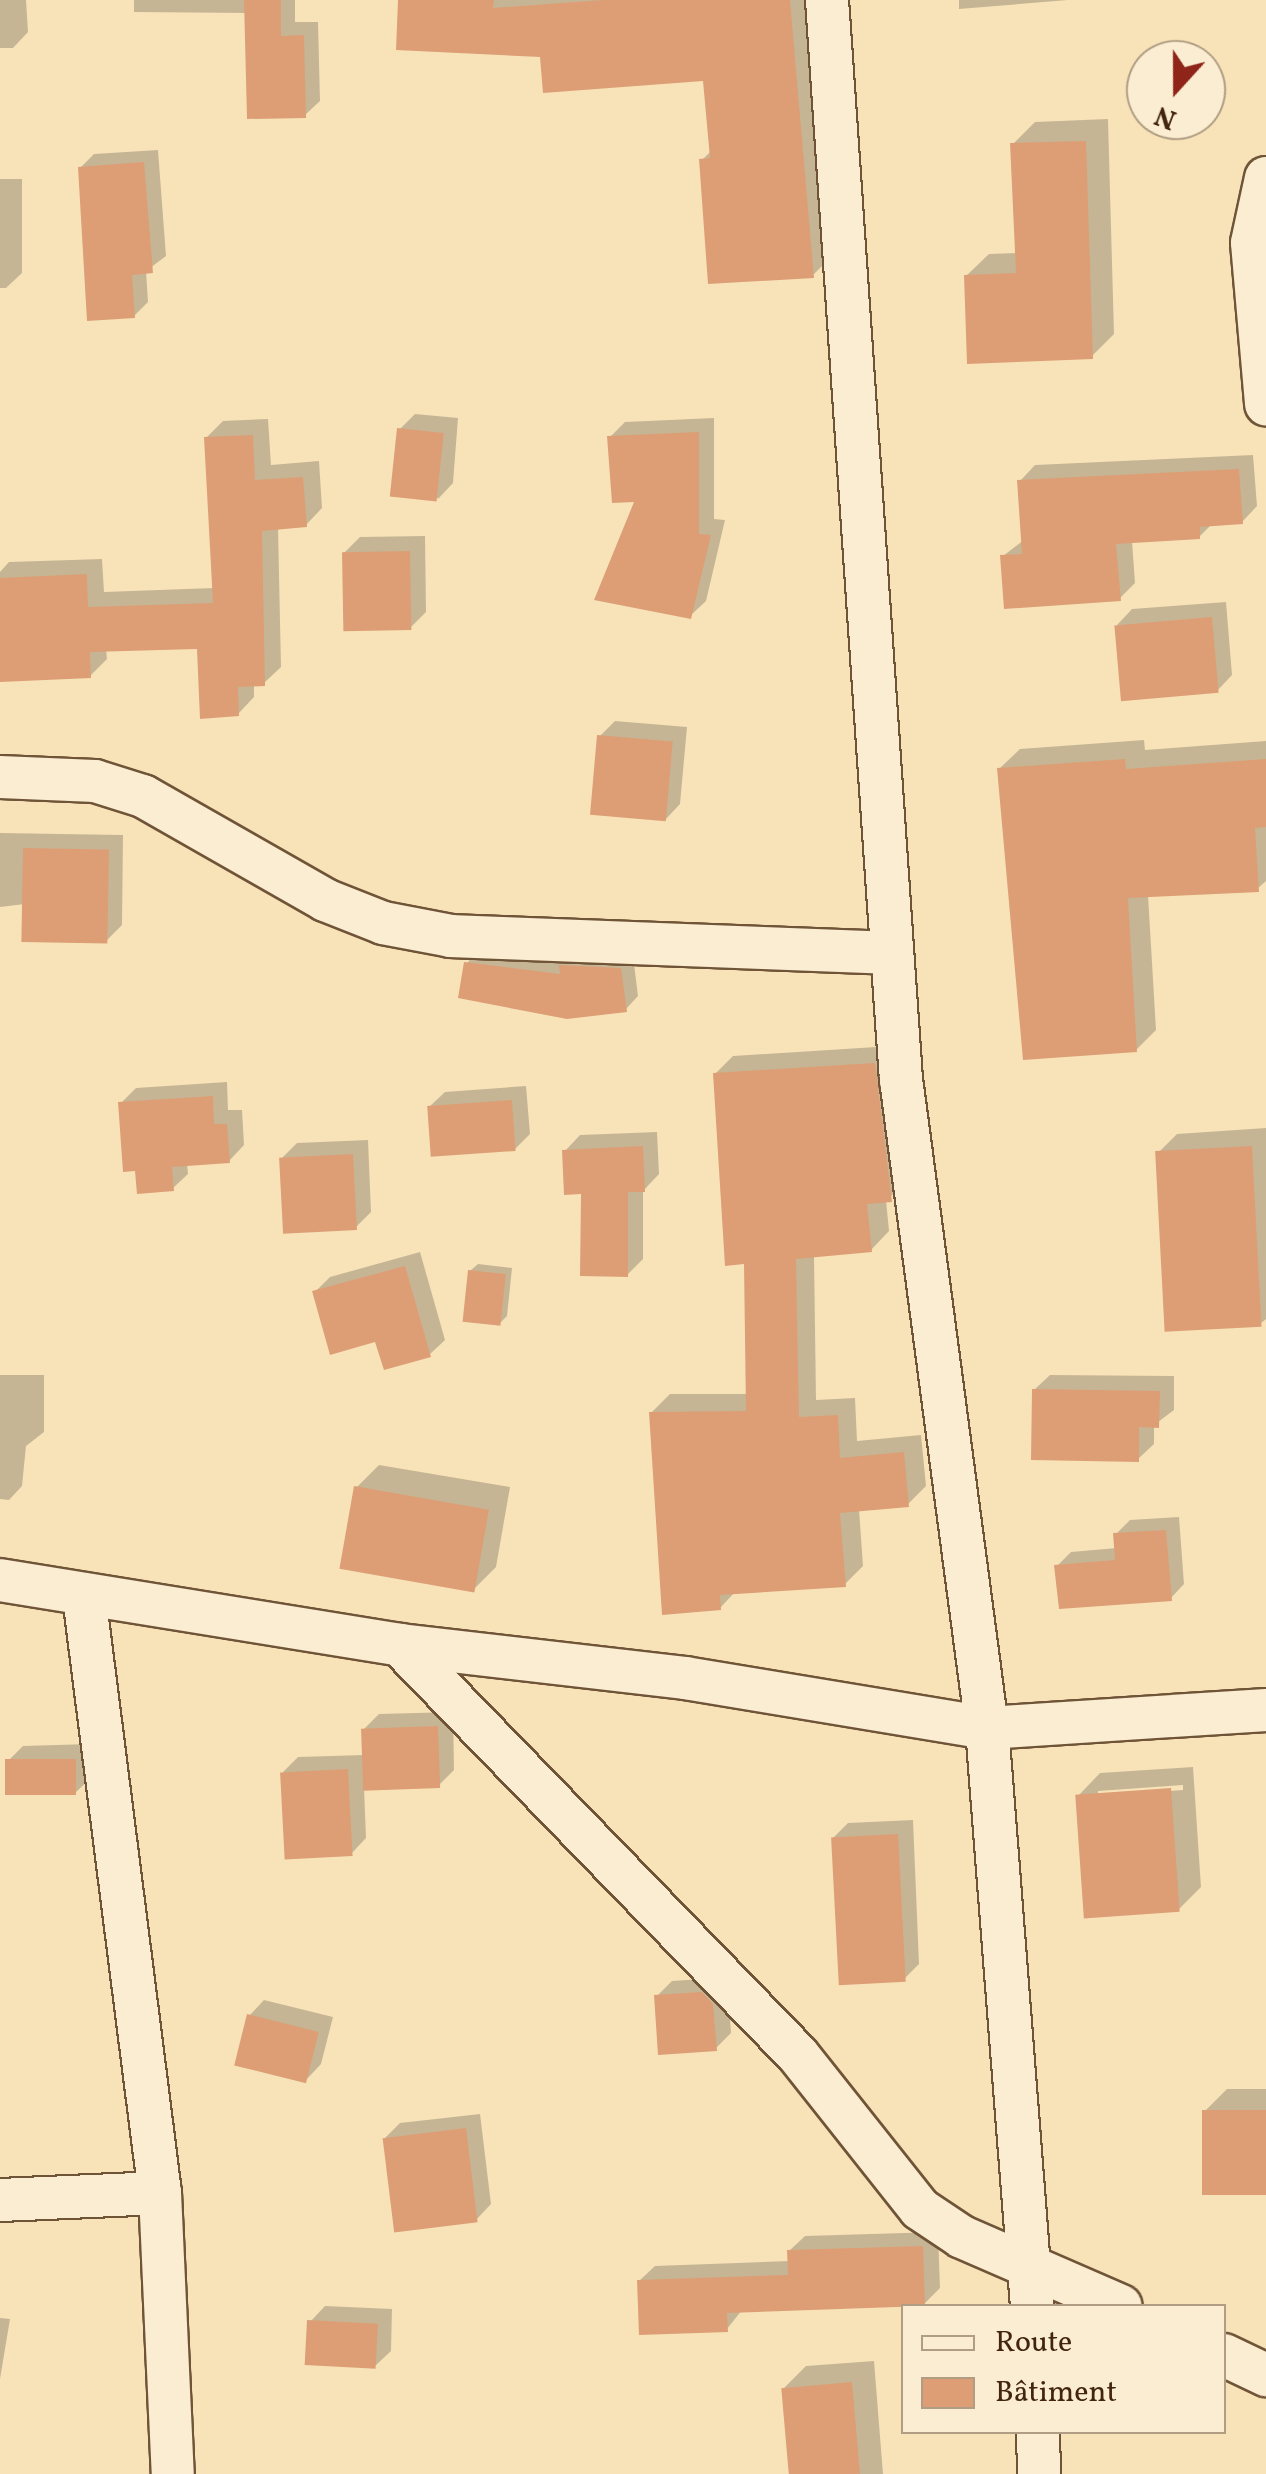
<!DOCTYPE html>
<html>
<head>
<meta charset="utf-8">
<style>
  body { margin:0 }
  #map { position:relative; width:1266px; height:2474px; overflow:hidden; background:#f8e3b9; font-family:Vollkorn,serif }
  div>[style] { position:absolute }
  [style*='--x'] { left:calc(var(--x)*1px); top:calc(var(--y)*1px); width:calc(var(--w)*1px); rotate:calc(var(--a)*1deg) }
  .shadow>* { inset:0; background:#0003 }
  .building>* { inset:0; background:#dd9e75; transform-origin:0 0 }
  .roads { filter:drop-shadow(2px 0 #705437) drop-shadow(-2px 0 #705437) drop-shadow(0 2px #705437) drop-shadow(0 -2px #705437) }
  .minor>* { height:42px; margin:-21px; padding:0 21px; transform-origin:21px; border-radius:21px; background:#faedd2 }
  span { translate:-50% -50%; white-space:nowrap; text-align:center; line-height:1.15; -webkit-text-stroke:9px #faedd2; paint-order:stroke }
  .legend { position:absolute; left:901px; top:2304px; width:325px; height:130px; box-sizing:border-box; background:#faedd2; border:2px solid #b09d83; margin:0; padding:12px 18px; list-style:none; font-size:30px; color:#42250c }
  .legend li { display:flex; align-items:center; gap:20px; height:50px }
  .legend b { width:50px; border:2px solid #b09d83 }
  .north { position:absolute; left:1126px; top:40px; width:100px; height:100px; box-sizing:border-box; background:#faedd2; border:2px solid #b09d83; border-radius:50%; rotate:201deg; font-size:28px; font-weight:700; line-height:40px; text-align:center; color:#42250c }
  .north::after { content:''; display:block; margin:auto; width:35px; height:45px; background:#8f2418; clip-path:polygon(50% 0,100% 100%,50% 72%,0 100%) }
</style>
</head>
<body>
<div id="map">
  <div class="shadow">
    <div style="clip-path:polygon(0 0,26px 0,28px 32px,13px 48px,0 48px)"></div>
    <div style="clip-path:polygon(134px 0,295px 0,295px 22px,318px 22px,320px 101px,305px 115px,247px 13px,134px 12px)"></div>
    <div style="clip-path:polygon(401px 0,821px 0,833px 255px,813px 275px,702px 160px,712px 150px,706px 78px,543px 55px)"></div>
    <div style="clip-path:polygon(959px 0,1068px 0,959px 9px)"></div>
    <div style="clip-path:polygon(1108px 119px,1114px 334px,1092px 356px,966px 276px,989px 254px,1017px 253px,1013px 144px,1035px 122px)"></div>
    <div style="clip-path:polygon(158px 150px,166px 256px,146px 271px,148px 302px,134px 316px,80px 168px,94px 154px)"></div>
    <div style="clip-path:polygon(0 179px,22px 179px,22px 273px,6px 288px,0 288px)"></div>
    <div style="clip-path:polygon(415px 414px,458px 418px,453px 483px,438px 499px,399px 430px)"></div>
    <div style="clip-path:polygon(714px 418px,714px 519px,725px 520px,706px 601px,690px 616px,610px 437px,625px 422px)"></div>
    <div style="clip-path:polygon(268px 419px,271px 465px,319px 461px,322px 508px,306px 525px,278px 527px,281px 667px,264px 683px,254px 684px,254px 697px,238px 714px,199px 646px,106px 649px,107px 659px,90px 676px,0 679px,0 572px,9px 562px,102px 559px,104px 592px,214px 588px,206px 438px,223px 421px)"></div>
    <div style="clip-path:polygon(1253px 455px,1257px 506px,1242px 522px,1212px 524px,1199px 537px,1132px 541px,1135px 583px,1119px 599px,1003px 556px,1024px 540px,1020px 481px,1035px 465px)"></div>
    <div style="clip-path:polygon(425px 536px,426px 612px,410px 628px,344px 553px,360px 537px)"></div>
    <div style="clip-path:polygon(1226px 602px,1232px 675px,1217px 691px,1117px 625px,1132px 609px)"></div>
    <div style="clip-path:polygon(615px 721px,687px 727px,680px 804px,665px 820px,600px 736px)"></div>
    <div style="clip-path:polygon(1144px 740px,1145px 750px,1266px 741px,1266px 881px,1257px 889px,1148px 895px,1156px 1030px,1136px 1050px,999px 769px,1020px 749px)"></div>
    <div style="clip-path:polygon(0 833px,123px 835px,122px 925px,107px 940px,25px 904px,0 907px)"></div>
    <div style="clip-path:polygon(479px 950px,633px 956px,638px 996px,626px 1009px,467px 963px)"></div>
    <div style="clip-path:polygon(892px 1046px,909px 1181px,886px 1200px,889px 1231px,871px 1250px,814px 1255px,816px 1400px,855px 1398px,857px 1441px,921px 1435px,926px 1486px,908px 1504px,859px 1509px,863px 1566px,845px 1584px,736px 1591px,720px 1608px,652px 1412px,670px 1394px,749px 1394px,747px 1261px,715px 1074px,733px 1056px)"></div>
    <div style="clip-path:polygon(227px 1082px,228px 1110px,242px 1110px,244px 1145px,229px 1161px,187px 1163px,188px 1174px,172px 1189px,121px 1103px,136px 1088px)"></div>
    <div style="clip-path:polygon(526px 1086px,530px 1134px,515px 1149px,429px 1107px,445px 1092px)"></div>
    <div style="clip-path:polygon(1266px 1128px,1266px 1319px,1260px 1324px,1157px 1154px,1177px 1134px)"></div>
    <div style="clip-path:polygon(657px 1132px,659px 1174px,643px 1191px,643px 1259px,627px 1275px,565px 1151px,580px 1135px)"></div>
    <div style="clip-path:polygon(368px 1140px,371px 1212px,356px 1227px,282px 1158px,297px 1143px)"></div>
    <div style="clip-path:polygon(420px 1252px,445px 1340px,429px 1355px,377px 1339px,315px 1292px,330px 1277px)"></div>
    <div style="clip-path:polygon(478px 1264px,512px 1268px,507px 1316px,500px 1323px,470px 1271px)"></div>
    <div style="clip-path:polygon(0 1375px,44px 1375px,44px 1432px,26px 1446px,22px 1486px,9px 1500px,0 1499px)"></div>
    <div style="clip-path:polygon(1050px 1375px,1174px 1376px,1174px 1410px,1154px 1425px,1154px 1444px,1138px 1459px,1034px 1390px)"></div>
    <div style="clip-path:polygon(379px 1465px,510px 1487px,496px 1567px,474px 1589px,356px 1488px)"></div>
    <div style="clip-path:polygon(1179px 1517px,1184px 1584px,1170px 1599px,1057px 1566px,1071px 1552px,1117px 1548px,1116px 1534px,1130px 1520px)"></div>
    <div style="clip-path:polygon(453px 1712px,454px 1770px,439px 1785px,364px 1787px,366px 1838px,351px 1854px,283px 1772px,298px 1757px,364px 1755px,363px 1730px,379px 1714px)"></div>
    <div style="clip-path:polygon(90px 1744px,91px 1778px,75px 1793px,8px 1761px,23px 1746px)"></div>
    <div style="clip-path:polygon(evenodd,1193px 1767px,1201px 1887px,1178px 1910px,1078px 1796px,1100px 1773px,1193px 1767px,1183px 1785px,1183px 1790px,1098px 1796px,1098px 1791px,1183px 1785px)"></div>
    <div style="clip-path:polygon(913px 1820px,919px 1964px,904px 1979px,833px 1838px,848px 1823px)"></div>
    <div style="clip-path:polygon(718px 1978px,728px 1988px,731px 2033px,716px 2048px,657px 1996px,672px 1981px)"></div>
    <div style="clip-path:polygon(264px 2000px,333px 2017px,321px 2064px,306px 2080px,249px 2016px)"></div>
    <div style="clip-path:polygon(1227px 2089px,1266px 2089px,1266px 2192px,1204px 2112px)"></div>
    <div style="clip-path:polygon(480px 2114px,491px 2204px,476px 2220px,385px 2138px,400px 2123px)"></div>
    <div style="clip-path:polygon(938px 2232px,940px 2288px,924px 2304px,742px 2310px,727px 2329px,639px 2281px,655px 2266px,790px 2261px,789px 2251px,805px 2236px)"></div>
    <div style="clip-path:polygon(325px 2306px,392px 2309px,391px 2351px,375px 2366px,310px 2322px)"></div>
    <div style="clip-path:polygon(0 2318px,10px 2319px,0 2379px)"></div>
    <div style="clip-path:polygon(874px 2361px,883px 2474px,790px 2474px,783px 2389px,806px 2366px)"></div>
  </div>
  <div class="building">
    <div style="clip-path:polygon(244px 0,281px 0,281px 36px,304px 35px,306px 118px,247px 119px)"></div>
    <div style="clip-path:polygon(398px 0,494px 0,493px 8px,603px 0,790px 0,814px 278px,708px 284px,699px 159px,710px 158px,703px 81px,543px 93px,540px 57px,396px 50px)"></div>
    <div style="clip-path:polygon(1086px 141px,1093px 359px,967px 364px,964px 275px,1016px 273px,1010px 143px)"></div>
    <div style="clip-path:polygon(144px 162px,153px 273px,132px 275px,135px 318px,87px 321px,78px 167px)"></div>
    <div style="left:397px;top:428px;width:47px;height:69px;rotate:6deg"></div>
    <div style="clip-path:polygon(699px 432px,699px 534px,711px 535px,691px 619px,594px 600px,634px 502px,612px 503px,607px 436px)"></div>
    <div style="clip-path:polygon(253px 435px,255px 480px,303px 477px,307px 527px,262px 531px,265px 686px,238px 687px,239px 716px,200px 719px,197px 649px,90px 652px,91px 678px,0 682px,0 578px,87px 574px,88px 607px,213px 603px,204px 437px)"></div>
    <div style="clip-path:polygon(1239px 469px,1243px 524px,1200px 527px,1200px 539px,1116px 544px,1121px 601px,1004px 609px,1000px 555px,1022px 554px,1017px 480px)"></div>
    <div style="left:410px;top:551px;width:79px;height:68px;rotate:89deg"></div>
    <div style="left:1212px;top:617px;width:76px;height:98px;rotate:85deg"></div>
    <div style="left:597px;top:735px;width:76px;height:80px;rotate:5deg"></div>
    <div style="clip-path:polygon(1125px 759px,1126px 769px,1266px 759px,1266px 827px,1255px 828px,1259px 892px,1128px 898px,1137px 1052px,1023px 1060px,997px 768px)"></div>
    <div style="left:23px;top:848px;width:86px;height:94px;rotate:1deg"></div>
    <div style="clip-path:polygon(464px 962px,560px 974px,559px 965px,621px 968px,627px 1012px,567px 1019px,458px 998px)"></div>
    <div style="clip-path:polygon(875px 1063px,892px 1202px,867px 1204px,872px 1252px,796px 1259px,799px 1417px,838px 1415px,840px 1458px,904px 1452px,909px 1507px,840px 1513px,846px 1587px,720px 1595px,721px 1610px,662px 1615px,649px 1412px,746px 1411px,744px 1264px,725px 1266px,713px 1073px)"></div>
    <div style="clip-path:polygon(213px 1096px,214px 1124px,227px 1124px,230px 1163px,172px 1167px,174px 1191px,137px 1194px,135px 1171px,123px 1172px,118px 1102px)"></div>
    <div style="left:512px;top:1100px;width:51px;height:85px;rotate:86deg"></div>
    <div style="clip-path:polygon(643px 1146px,645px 1192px,628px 1192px,628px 1277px,580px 1276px,581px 1194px,564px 1195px,562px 1150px)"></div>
    <div style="left:1252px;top:1146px;width:181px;height:97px;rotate:87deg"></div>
    <div style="left:353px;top:1154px;width:76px;height:74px;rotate:87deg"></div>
    <div style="clip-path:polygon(405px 1266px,431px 1357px,384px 1370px,375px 1342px,330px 1355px,312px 1291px)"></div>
    <div style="left:468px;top:1270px;width:38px;height:52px;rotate:6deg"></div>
    <div style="clip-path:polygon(1032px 1389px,1160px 1391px,1159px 1428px,1139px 1427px,1139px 1462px,1031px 1460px)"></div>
    <div style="left:354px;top:1486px;width:137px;height:84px;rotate:10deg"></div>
    <div style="clip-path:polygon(1166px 1530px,1172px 1601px,1059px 1609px,1054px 1565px,1115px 1560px,1113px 1533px)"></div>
    <div style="left:438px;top:1726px;width:62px;height:77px;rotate:88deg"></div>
    <div style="left:76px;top:1759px;width:36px;height:71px;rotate:90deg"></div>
    <div style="left:348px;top:1769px;width:87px;height:68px;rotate:87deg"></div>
    <div style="left:1171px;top:1788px;width:124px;height:96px;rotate:86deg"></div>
    <div style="left:898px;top:1834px;width:148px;height:67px;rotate:87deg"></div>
    <div style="clip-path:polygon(702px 1992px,713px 2004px,717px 2051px,658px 2055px,654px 1995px)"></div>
    <div style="left:247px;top:2014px;width:74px;height:53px;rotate:14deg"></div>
    <div style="left:1266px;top:2110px;width:85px;height:64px;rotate:90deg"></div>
    <div style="left:466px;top:2128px;width:95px;height:84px;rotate:83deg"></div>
    <div style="clip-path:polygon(923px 2246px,925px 2306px,727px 2313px,728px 2332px,639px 2335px,637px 2280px,788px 2275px,787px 2250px)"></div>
    <div style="left:307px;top:2320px;width:71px;height:45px;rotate:3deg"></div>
    <div style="left:852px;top:2382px;width:92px;height:71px;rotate:85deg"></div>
  </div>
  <div class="roads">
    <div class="minor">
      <div style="--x:827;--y:0;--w:1082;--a:86.08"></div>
      <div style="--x:901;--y:1079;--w:655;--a:82.45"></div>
      <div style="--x:987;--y:1728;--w:580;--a:85.55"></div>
      <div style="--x:1266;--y:178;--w:66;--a:102.2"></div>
      <div style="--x:1252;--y:243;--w:162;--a:85"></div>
      <div style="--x:0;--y:777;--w:95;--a:2.4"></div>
      <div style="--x:95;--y:781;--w:50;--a:17.4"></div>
      <div style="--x:143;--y:796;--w:210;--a:29.7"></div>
      <div style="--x:325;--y:900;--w:62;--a:21.6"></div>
      <div style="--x:383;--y:923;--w:69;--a:10.8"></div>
      <div style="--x:451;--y:936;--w:441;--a:2.2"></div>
      <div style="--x:0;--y:1580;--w:405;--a:9.2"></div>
      <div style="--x:400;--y:1645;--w:287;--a:6.6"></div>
      <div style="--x:685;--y:1678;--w:306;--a:9.4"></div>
      <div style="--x:987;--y:1728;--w:280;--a:-3.7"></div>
      <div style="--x:84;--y:1596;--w:602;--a:82.75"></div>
      <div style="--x:160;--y:2193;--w:281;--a:87.4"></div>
      <div style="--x:400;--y:1645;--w:571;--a:45.85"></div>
      <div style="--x:798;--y:2055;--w:196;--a:51.6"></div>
      <div style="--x:920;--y:2209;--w:50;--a:33.7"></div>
      <div style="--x:962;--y:2237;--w:173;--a:23.5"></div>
      <div style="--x:0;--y:2200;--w:160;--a:-2.5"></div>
      <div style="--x:1224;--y:2355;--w:47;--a:25.5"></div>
      <div style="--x:1038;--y:2432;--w:42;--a:88.6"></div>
    </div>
  </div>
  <ul class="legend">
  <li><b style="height:12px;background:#faedd2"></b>Route</li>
  <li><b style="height:28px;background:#dd9e75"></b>Bâtiment</li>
  </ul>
  <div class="north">N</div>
</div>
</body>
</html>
